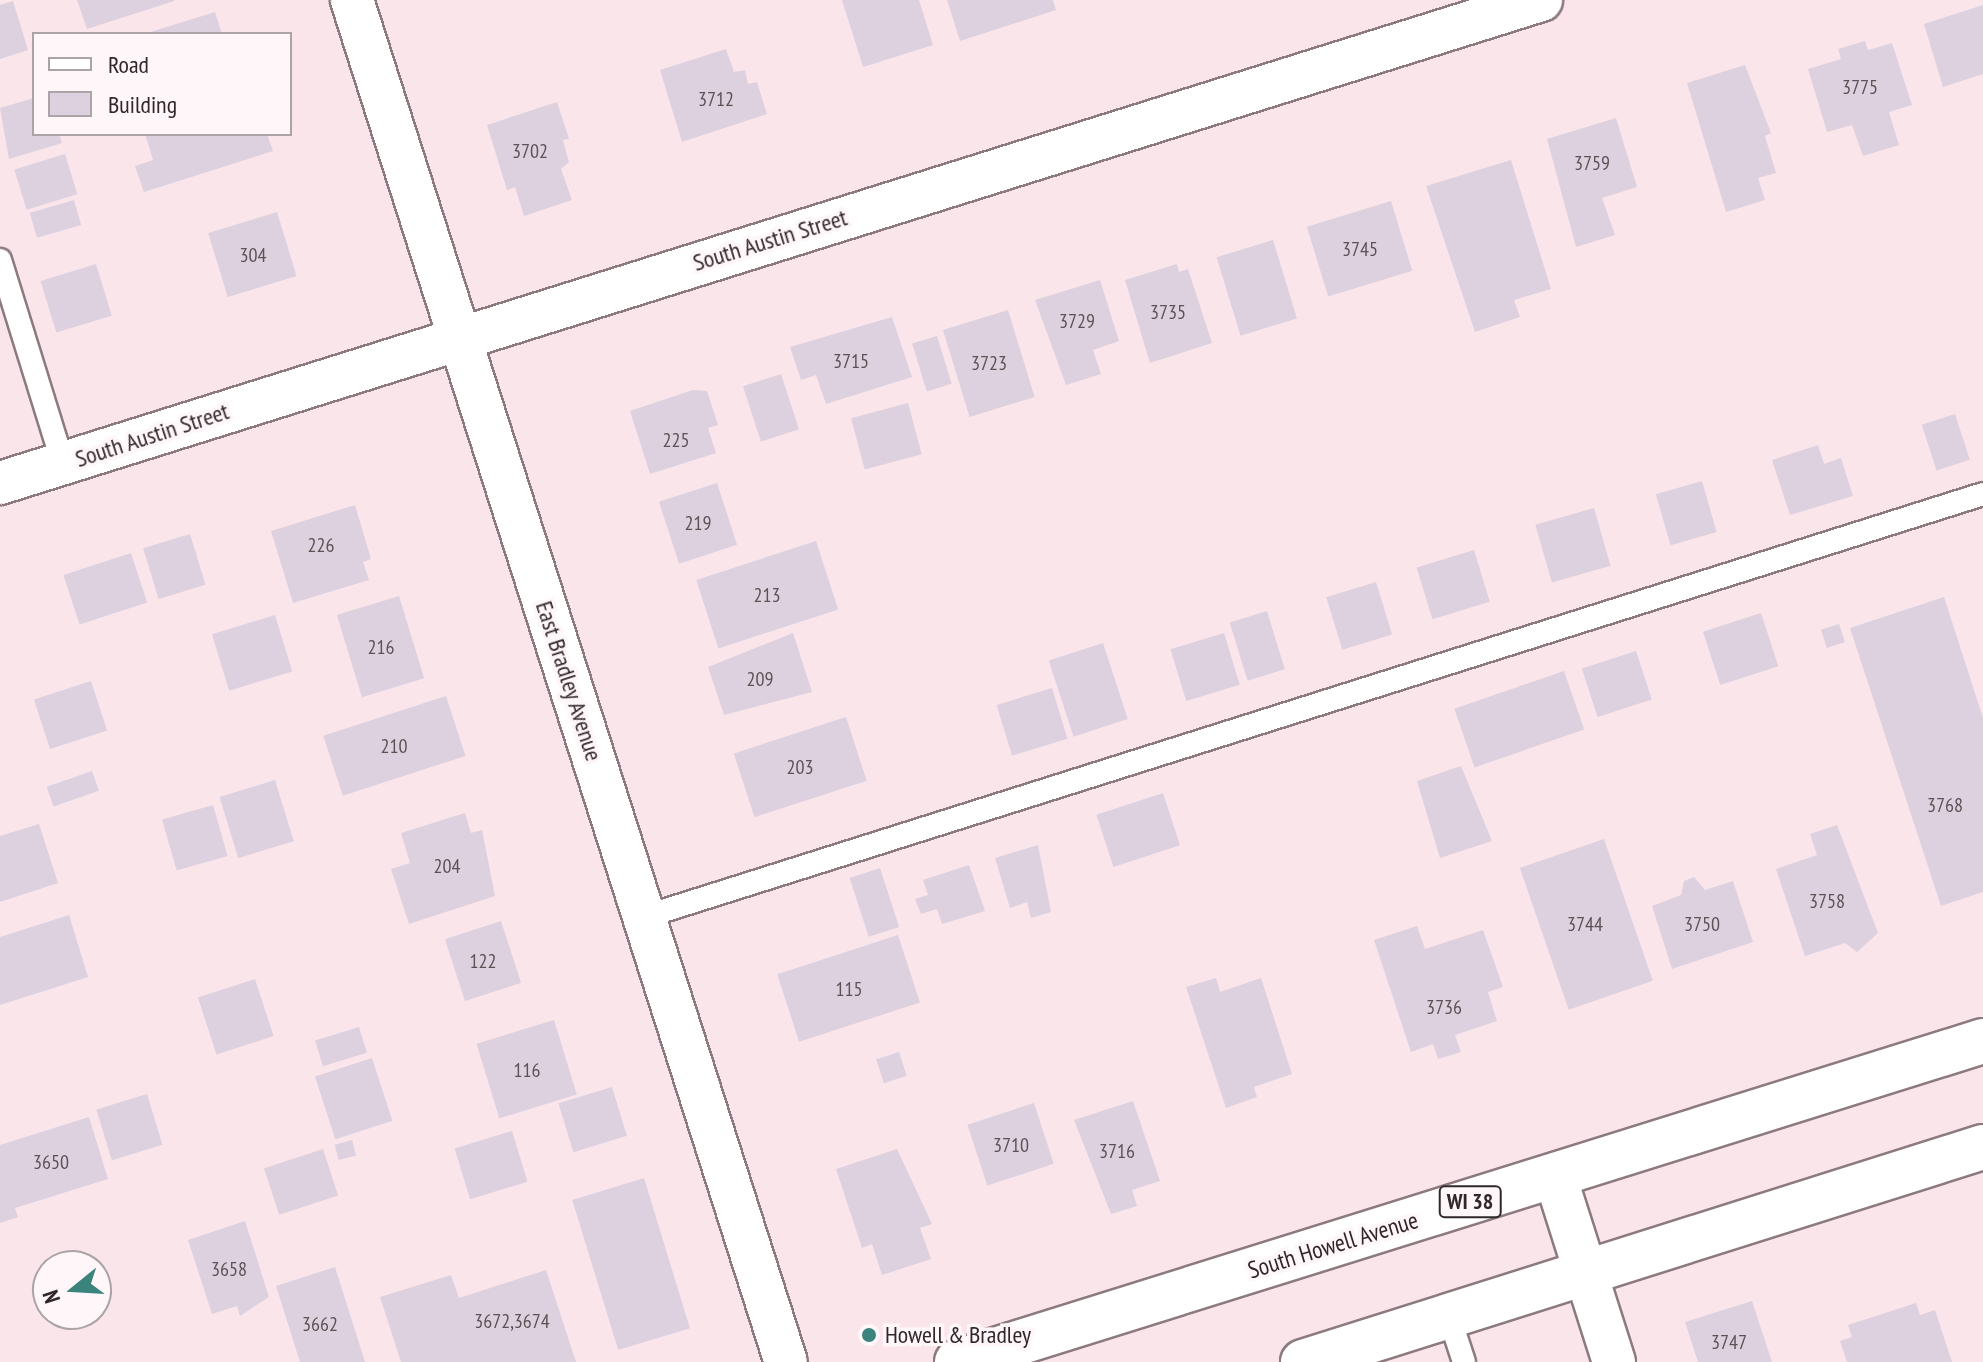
<!DOCTYPE html>
<html>
<head>
<meta charset="utf-8">
<style>
  body { margin:0 }
  #map { position:relative; width:1983px; height:1362px; overflow:hidden; background:#f9e5ea; font-family:"PT Sans Narrow",sans-serif }
  div>[style] { position:absolute }
  [style*='--x'] { left:calc(var(--x)*1px); top:calc(var(--y)*1px); width:calc(var(--w)*1px); rotate:calc(var(--a)*1deg) }
  .building>* { inset:0; background:#ded1df; transform-origin:0 0 }
  .roads { filter:drop-shadow(2px 0 #8c7a7f) drop-shadow(-2px 0 #8c7a7f) drop-shadow(0 2px #8c7a7f) drop-shadow(0 -2px #8c7a7f) }
  .service>* { height:22px; margin:-11px; padding:0 11px; transform-origin:11px; border-radius:11px; background:#fff }
  .minor>* { height:42px; margin:-21px; padding:0 21px; transform-origin:21px; border-radius:21px; background:#fff }
  .primary>* { height:44px; margin:-22px; padding:0 22px; transform-origin:22px; border-radius:22px; background:#fff }
  .dots>* { width:22px; height:22px; translate:-50% -50%; box-sizing:border-box; border:4px solid #fef6f8; border-radius:50% }
  span { translate:-50% -50%; white-space:nowrap; text-align:center; line-height:1.15; -webkit-text-stroke:7px #fef6f8; paint-order:stroke }
  .number-label { font-size:20px; color:#5b5256 }
  .number-label span { -webkit-text-stroke-width:0 }
  .shield-label span { padding:2px 6px; background:#fef6f8; border:2px solid; border-radius:6px; -webkit-text-stroke-width:0 }
  .shield-label { font-size:22px; color:#2f2729; font-weight:700 }
  .street-label { font-size:24px; color:#2f2729 }
  .poi-label { font-size:24px; color:#2f2729 }
  .left { translate:0 -50%; text-align:left }
  .legend { position:absolute; left:32px; top:32px; width:260px; height:104px; box-sizing:border-box; background:#fef6f8; border:2px solid #aba3a5; margin:0; padding:10px 14px; list-style:none; font-size:24px; color:#2f2729 }
  .legend li { display:flex; align-items:center; gap:16px; height:40px }
  .legend b { width:40px; border:2px solid #aba3a5 }
  .north { position:absolute; left:32px; top:1250px; width:80px; height:80px; box-sizing:border-box; background:#fef6f8; border:2px solid #aba3a5; border-radius:50%; rotate:252deg; font-size:22px; font-weight:700; line-height:32px; text-align:center; color:#2f2729 }
  .north::after { content:''; display:block; margin:auto; width:28px; height:36px; background:#3b837d; clip-path:polygon(50% 0,100% 100%,50% 72%,0 100%) }
</style>
</head>
<body>
<div id="map">
  <div class="building">
    <div style="clip-path:polygon(77px 0,174px 0,174px 1px,87px 29px)"></div>
    <div style="clip-path:polygon(919px 0,933px 45px,863px 67px,842px 0)"></div>
    <div style="clip-path:polygon(947px 0,1053px 0,1056px 10px,960px 41px)"></div>
    <div style="clip-path:polygon(13px 1px,28px 50px,0 59px,0 5px)"></div>
    <div style="clip-path:polygon(1983px 5px,1983px 74px,1943px 87px,1924px 24px)"></div>
    <div style="clip-path:polygon(215px 12px,222px 34px,147px 34px,147px 33px)"></div>
    <div style="clip-path:polygon(1865px 41px,1868px 50px,1892px 43px,1912px 105px,1889px 112px,1899px 145px,1863px 156px,1852px 125px,1827px 132px,1808px 69px,1841px 59px,1838px 49px)"></div>
    <div style="clip-path:polygon(726px 49px,734px 72px,745px 70px,748px 84px,757px 82px,767px 114px,682px 142px,660px 70px)"></div>
    <div style="clip-path:polygon(1745px 65px,1771px 133px,1765px 136px,1776px 173px,1758px 178px,1765px 200px,1726px 212px,1687px 83px)"></div>
    <div style="clip-path:polygon(34px 98px,34px 134px,59px 134px,62px 143px,9px 159px,0 108px)"></div>
    <div style="clip-path:polygon(557px 102px,569px 139px,563px 140px,569px 162px,561px 169px,572px 200px,524px 216px,515px 187px,507px 190px,487px 125px)"></div>
    <div style="clip-path:polygon(1616px 118px,1637px 187px,1602px 198px,1615px 235px,1576px 247px,1547px 139px)"></div>
    <div style="clip-path:polygon(145px 134px,267px 134px,273px 151px,144px 192px,135px 166px,153px 160px)"></div>
    <div style="left:65px;top:154px;width:42px;height:53px;rotate:73deg"></div>
    <div style="clip-path:polygon(1511px 160px,1551px 289px,1514px 300px,1520px 317px,1475px 332px,1426px 186px)"></div>
    <div style="left:74px;top:200px;width:26px;height:46px;rotate:74deg"></div>
    <div style="left:1391px;top:201px;width:73px;height:88px;rotate:73deg"></div>
    <div style="left:277px;top:212px;width:67px;height:72px;rotate:73deg"></div>
    <div style="left:1273px;top:240px;width:82px;height:59px;rotate:73deg"></div>
    <div style="left:96px;top:264px;width:54px;height:58px;rotate:73deg"></div>
    <div style="clip-path:polygon(1177px 264px,1179px 272px,1188px 269px,1212px 343px,1150px 363px,1125px 280px)"></div>
    <div style="clip-path:polygon(1100px 280px,1119px 341px,1093px 350px,1101px 374px,1066px 385px,1035px 300px)"></div>
    <div style="left:1008px;top:310px;width:91px;height:68px;rotate:73deg"></div>
    <div style="clip-path:polygon(892px 317px,912px 377px,826px 404px,816px 375px,801px 380px,790px 347px)"></div>
    <div style="left:937px;top:336px;width:50px;height:26px;rotate:73deg"></div>
    <div style="left:781px;top:374px;width:58px;height:40px;rotate:72deg"></div>
    <div style="clip-path:polygon(693px 390px,707px 391px,718px 425px,708px 428px,716px 453px,650px 474px,630px 411px)"></div>
    <div style="left:908px;top:403px;width:53px;height:59px;rotate:75deg"></div>
    <div style="left:1955px;top:414px;width:48px;height:35px;rotate:72deg"></div>
    <div style="clip-path:polygon(1818px 445px,1824px 464px,1841px 458px,1853px 496px,1790px 515px,1772px 460px)"></div>
    <div style="left:1702px;top:481px;width:53px;height:48px;rotate:74deg"></div>
    <div style="left:717px;top:483px;width:65px;height:61px;rotate:72deg"></div>
    <div style="clip-path:polygon(355px 505px,371px 559px,363px 562px,369px 580px,293px 603px,271px 531px)"></div>
    <div style="left:1594px;top:508px;width:60px;height:61px;rotate:74deg"></div>
    <div style="left:190px;top:534px;width:53px;height:49px;rotate:73deg"></div>
    <div style="left:816px;top:541px;width:72px;height:126px;rotate:72deg"></div>
    <div style="left:1474px;top:550px;width:54px;height:60px;rotate:73deg"></div>
    <div style="left:131px;top:553px;width:52px;height:71px;rotate:72deg"></div>
    <div style="left:1376px;top:582px;width:55px;height:52px;rotate:73deg"></div>
    <div style="left:399px;top:596px;width:86px;height:65px;rotate:73deg"></div>
    <div style="clip-path:polygon(1944px 597px,1983px 718px,1983px 892px,1941px 906px,1850px 628px)"></div>
    <div style="left:1267px;top:611px;width:61px;height:39px;rotate:73deg"></div>
    <div style="left:1761px;top:613px;width:56px;height:61px;rotate:72deg"></div>
    <div style="left:275px;top:615px;width:59px;height:66px;rotate:73deg"></div>
    <div style="left:1839px;top:624px;width:19px;height:19px;rotate:72deg"></div>
    <div style="clip-path:polygon(793px 633px,812px 692px,724px 715px,708px 667px)"></div>
    <div style="left:1224px;top:633px;width:54px;height:56px;rotate:73deg"></div>
    <div style="left:1103px;top:643px;width:80px;height:57px;rotate:72deg"></div>
    <div style="left:1636px;top:651px;width:51px;height:57px;rotate:72deg"></div>
    <div style="left:1564px;top:671px;width:62px;height:116px;rotate:71deg"></div>
    <div style="left:91px;top:681px;width:52px;height:60px;rotate:72deg"></div>
    <div style="left:1052px;top:688px;width:53px;height:58px;rotate:73deg"></div>
    <div style="left:446px;top:696px;width:63px;height:129px;rotate:72deg"></div>
    <div style="left:846px;top:717px;width:67px;height:118px;rotate:72deg"></div>
    <div style="clip-path:polygon(1461px 766px,1492px 841px,1440px 858px,1417px 781px)"></div>
    <div style="left:92px;top:771px;width:21px;height:48px;rotate:71deg"></div>
    <div style="left:275px;top:780px;width:64px;height:58px;rotate:73deg"></div>
    <div style="left:1163px;top:793px;width:55px;height:70px;rotate:72deg"></div>
    <div style="left:213px;top:805px;width:53px;height:53px;rotate:74deg"></div>
    <div style="clip-path:polygon(465px 813px,471px 833px,482px 830px,495px 896px,409px 924px,391px 869px,410px 863px,401px 833px)"></div>
    <div style="clip-path:polygon(39px 824px,58px 883px,0 902px,0 836px)"></div>
    <div style="clip-path:polygon(1837px 825px,1878px 933px,1857px 952px,1845px 943px,1805px 956px,1776px 869px,1817px 855px,1810px 834px)"></div>
    <div style="left:1604px;top:839px;width:150px;height:89px;rotate:71deg"></div>
    <div style="clip-path:polygon(1038px 845px,1051px 912px,1031px 918px,1027px 902px,1010px 908px,995px 858px)"></div>
    <div style="clip-path:polygon(969px 865px,985px 911px,942px 924px,937px 909px,921px 914px,915px 899px,928px 895px,923px 880px)"></div>
    <div style="left:880px;top:868px;width:62px;height:32px;rotate:72deg"></div>
    <div style="clip-path:polygon(1694px 877px,1705px 890px,1733px 881px,1753px 942px,1672px 969px,1652px 906px,1681px 895px,1684px 881px)"></div>
    <div style="clip-path:polygon(69px 915px,88px 977px,0 1005px,0 937px)"></div>
    <div style="left:501px;top:921px;width:65px;height:59px;rotate:72deg"></div>
    <div style="clip-path:polygon(1417px 926px,1425px 949px,1483px 930px,1503px 987px,1488px 992px,1497px 1021px,1455px 1035px,1461px 1052px,1438px 1059px,1433px 1044px,1411px 1052px,1374px 940px)"></div>
    <div style="left:898px;top:935px;width:71px;height:127px;rotate:72deg"></div>
    <div style="clip-path:polygon(1216px 978px,1220px 992px,1261px 978px,1292px 1074px,1254px 1087px,1257px 1097px,1226px 1108px,1186px 987px)"></div>
    <div style="left:255px;top:979px;width:60px;height:60px;rotate:72deg"></div>
    <div style="left:554px;top:1020px;width:78px;height:81px;rotate:73deg"></div>
    <div style="left:359px;top:1027px;width:27px;height:46px;rotate:73deg"></div>
    <div style="left:899px;top:1052px;width:25px;height:24px;rotate:72deg"></div>
    <div style="left:372px;top:1058px;width:66px;height:60px;rotate:72deg"></div>
    <div style="left:612px;top:1087px;width:51px;height:56px;rotate:73deg"></div>
    <div style="left:147px;top:1094px;width:53px;height:53px;rotate:73deg"></div>
    <div style="clip-path:polygon(1133px 1101px,1160px 1181px,1132px 1190px,1137px 1206px,1111px 1214px,1074px 1120px)"></div>
    <div style="left:1034px;top:1103px;width:64px;height:70px;rotate:72deg"></div>
    <div style="clip-path:polygon(89px 1117px,108px 1179px,15px 1208px,18px 1217px,0 1223px,0 1145px)"></div>
    <div style="left:512px;top:1131px;width:53px;height:60px;rotate:73deg"></div>
    <div style="left:352px;top:1140px;width:16px;height:18px;rotate:75deg"></div>
    <div style="left:323px;top:1149px;width:49px;height:62px;rotate:72deg"></div>
    <div style="clip-path:polygon(897px 1149px,932px 1224px,920px 1228px,931px 1259px,882px 1275px,872px 1244px,862px 1248px,836px 1169px)"></div>
    <div style="left:644px;top:1178px;width:157px;height:75px;rotate:73deg"></div>
    <div style="clip-path:polygon(245px 1221px,269px 1297px,240px 1316px,237px 1306px,212px 1314px,188px 1240px)"></div>
    <div style="clip-path:polygon(335px 1267px,365px 1362px,300px 1362px,276px 1286px)"></div>
    <div style="clip-path:polygon(546px 1270px,576px 1362px,401px 1362px,380px 1297px,451px 1275px,459px 1298px)"></div>
    <div style="clip-path:polygon(1752px 1301px,1772px 1362px,1698px 1362px,1685px 1322px)"></div>
    <div style="clip-path:polygon(1916px 1303px,1920px 1315px,1935px 1310px,1952px 1362px,1847px 1362px,1840px 1341px,1852px 1337px,1848px 1325px)"></div>
  </div>
  <div class="roads">
    <div class="service">
      <div style="--x:0;--y:260;--w:213;--a:72.8"></div>
      <div style="--x:644;--y:917;--w:1404;--a:-17.53"></div>
      <div style="--x:1449;--y:1316;--w:48;--a:71.9"></div>
    </div>
    <div class="minor">
      <div style="--x:352;--y:0;--w:1429;--a:72.33"></div>
      <div style="--x:0;--y:483;--w:1615;--a:-17.4"></div>
      <div style="--x:1555;--y:1176;--w:195;--a:72.4"></div>
    </div>
    <div class="primary">
      <div style="--x:957;--y:1362;--w:1075;--a:-17.37"></div>
      <div style="--x:1303;--y:1362;--w:713;--a:-17.55"></div>
    </div>
  </div>
  <div class="dots">
    <div style="left:869px;top:1335px;background:#3b837d"></div>
  </div>
  <div class="number-label">
    <span style="left:1860px;top:87px">3775</span>
    <span style="left:716px;top:99px">3712</span>
    <span style="left:530px;top:151px">3702</span>
    <span style="left:1592px;top:163px">3759</span>
    <span style="left:1360px;top:249px">3745</span>
    <span style="left:253px;top:255px">304</span>
    <span style="left:1168px;top:312px">3735</span>
    <span style="left:1077px;top:321px">3729</span>
    <span style="left:851px;top:361px">3715</span>
    <span style="left:989px;top:363px">3723</span>
    <span style="left:676px;top:440px">225</span>
    <span style="left:698px;top:523px">219</span>
    <span style="left:321px;top:545px">226</span>
    <span style="left:767px;top:595px">213</span>
    <span style="left:381px;top:647px">216</span>
    <span style="left:760px;top:679px">209</span>
    <span style="left:394px;top:746px">210</span>
    <span style="left:800px;top:767px">203</span>
    <span style="left:1945px;top:805px">3768</span>
    <span style="left:447px;top:866px">204</span>
    <span style="left:1827px;top:901px">3758</span>
    <span style="left:1585px;top:924px">3744</span>
    <span style="left:1702px;top:924px">3750</span>
    <span style="left:483px;top:961px">122</span>
    <span style="left:849px;top:989px">115</span>
    <span style="left:1444px;top:1007px">3736</span>
    <span style="left:527px;top:1070px">116</span>
    <span style="left:1011px;top:1145px">3710</span>
    <span style="left:1117px;top:1151px">3716</span>
    <span style="left:51px;top:1162px">3650</span>
    <span style="left:229px;top:1269px">3658</span>
    <span style="left:512px;top:1321px">3672,3674</span>
    <span style="left:320px;top:1324px">3662</span>
    <span style="left:1729px;top:1342px">3747</span>
  </div>
  <div class="shield-label">
    <span style="left:1470px;top:1202px">WI 38</span>
  </div>
  <div class="street-label">
    <span style="left:770px;top:240px;rotate:-17deg">South Austin Street</span>
    <span style="left:152px;top:435px;rotate:-18deg">South Austin Street</span>
    <span style="left:569px;top:681px;rotate:72deg">East Bradley Avenue</span>
    <span style="left:1333px;top:1245px;rotate:-17deg">South Howell Avenue</span>
  </div>
  <div class="poi-label">
    <span class="left" style="left:885px;top:1335px">Howell &amp; Bradley</span>
  </div>
  <ul class="legend">
  <li><b style="height:10px;background:#fff"></b>Road</li>
  <li><b style="height:22px;background:#ded1df"></b>Building</li>
  </ul>
  <div class="north">N</div>
</div>
</body>
</html>
